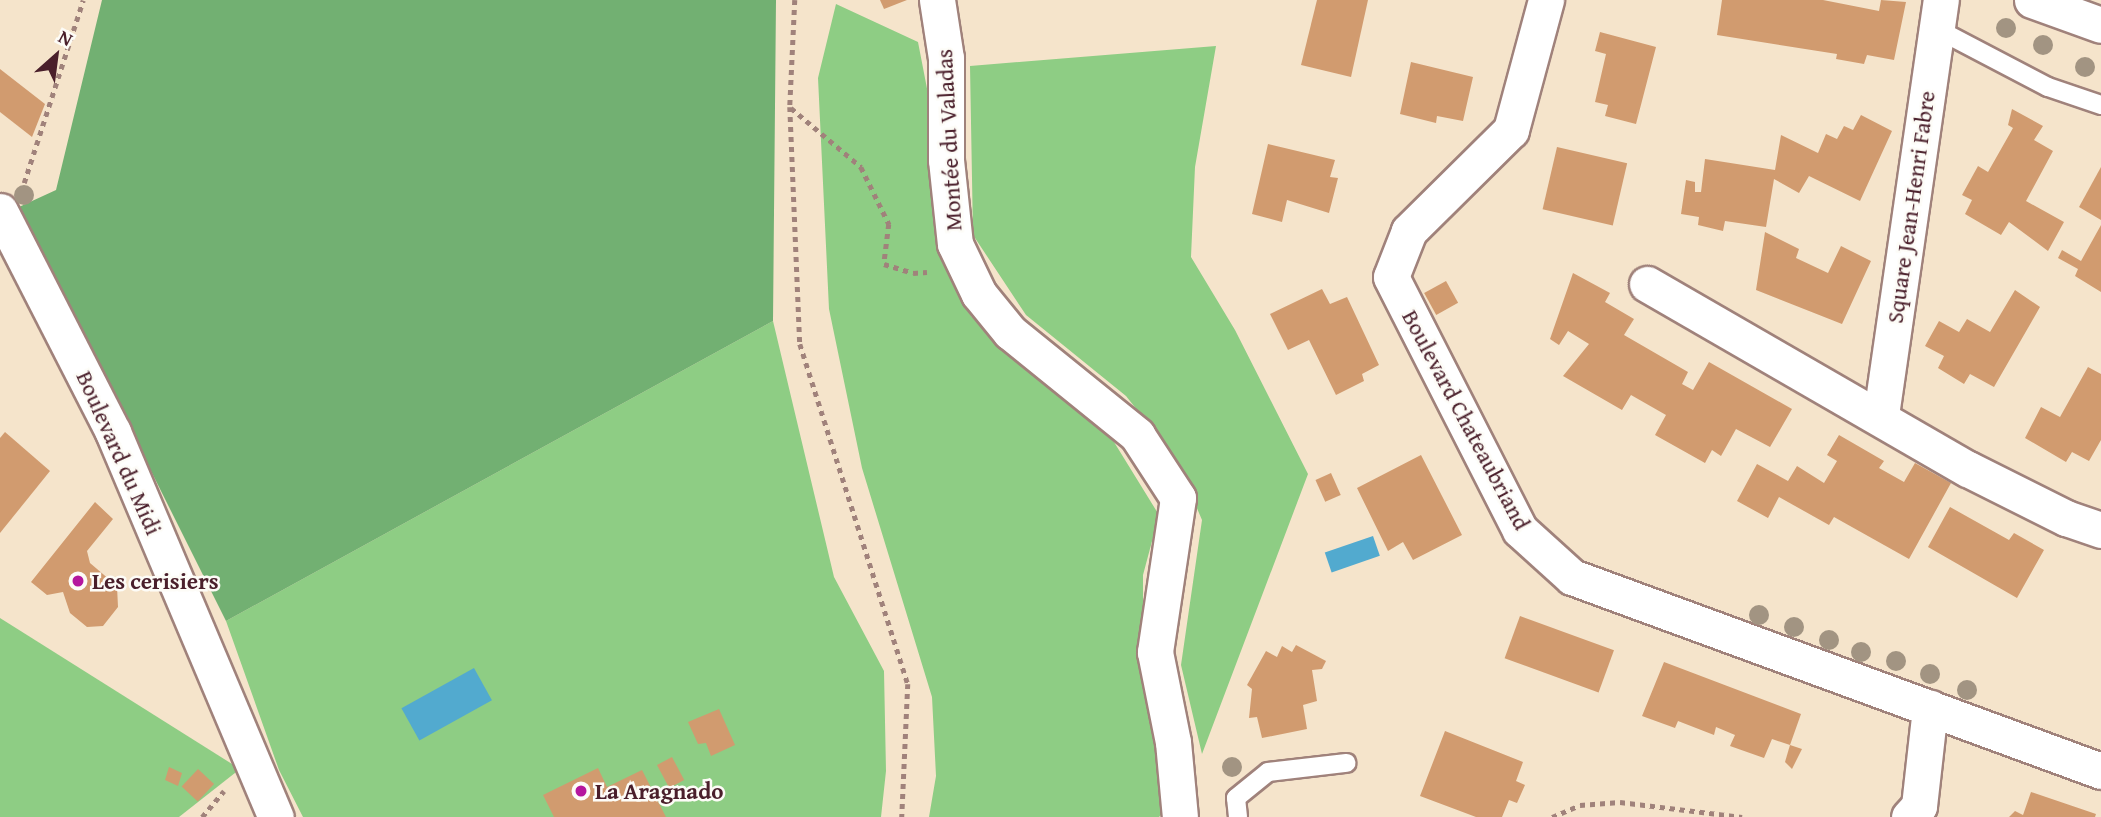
<!DOCTYPE html>
<html>
<head>
<meta charset="utf-8">
<style>
  body { margin:0 }
  #map { position:relative; width:2101px; height:817px; overflow:hidden; background:#f5e4cb; font-family:"Gentium Book Plus",serif }
  div>[style] { position:absolute }
  [style*='--x'] { left:calc(var(--x)*1px); top:calc(var(--y)*1px); width:calc(var(--w)*1px); rotate:calc(var(--a)*1deg) }
  .green>* { inset:0; background:#8ecd84 }
  .forest>* { inset:0; background:#72b072 }
  .water>* { inset:0; background:#52aacf; transform-origin:0 0 }
  .building>* { inset:0; background:#d19b6f; transform-origin:0 0 }
  .path>* { height:4.5px; margin-top:-2.25px; transform-origin:0; background:repeating-linear-gradient(90deg,#a0827b 0 5px,transparent 0 10px) }
  .roads { filter:drop-shadow(2px 0 #a0827b) drop-shadow(-2px 0 #a0827b) drop-shadow(0 2px #a0827b) drop-shadow(0 -2px #a0827b) }
  .lane>* { height:18px; margin:-9px; padding:0 9px; transform-origin:9px; border-radius:9px; background:#fff }
  .street>* { height:35px; margin:-17.5px; padding:0 17.5px; transform-origin:17.5px; border-radius:17.5px; background:#fff }
  .trees>* { width:20px; height:20px; margin:-10px; border-radius:50%; background:#a29482 }
  .dots>* { width:19px; height:19px; translate:-50% -50%; box-sizing:border-box; border:4px solid #fdfcf7; border-radius:50% }
  span { translate:-50% -50%; white-space:nowrap; text-align:center; line-height:1.15; -webkit-text-stroke:5px #fdfcf7; paint-order:stroke }
  .street-label { font-size:23px; color:#4a1f2b }
  .poi-label { font-size:23px; color:#4a1f2b; font-weight:700 }
  .left { translate:0 -50%; text-align:left }
  .north { position:absolute; left:21px; top:21px; width:70px; height:70px; -webkit-text-stroke:5px #fdfcf7; paint-order:stroke; rotate:28deg; font-size:19px; font-weight:700; line-height:28px; text-align:center; color:#4a1f2b }
  .north::after { content:''; display:block; margin:auto; width:24px; height:32px; background:#4a1f2b; clip-path:polygon(50% 0,100% 100%,50% 72%,0 100%) }
</style>
</head>
<body>
<div id="map">
  <div class="green">
    <div style="clip-path:polygon(836px 4px,918px 42px,971px 316px,1114px 442px,1159px 515px,1143px 575px,1143px 689px,1177px 796px,1159px 817px,929px 817px,936px 776px,932px 697px,862px 468px,829px 309px,818px 78px)"></div>
    <div style="clip-path:polygon(1216px 46px,1195px 167px,1191px 257px,1235px 330px,1308px 474px,1202px 754px,1181px 665px,1202px 520px,1176px 459px,1126px 396px,1026px 315px,973px 235px,970px 66px)"></div>
    <div style="clip-path:polygon(773px 321px,834px 577px,884px 671px,886px 771px,881px 817px,303px 817px,279px 770px,226px 621px)"></div>
    <div style="clip-path:polygon(0 618px,240px 769px,179px 817px,0 817px)"></div>
  </div>
  <div class="forest">
    <div style="clip-path:polygon(102px 0,776px 0,773px 321px,226px 621px,19px 207px,56px 190px)"></div>
  </div>
  <div class="water">
    <div style="left:1373px;top:536px;width:21px;height:51px;rotate:71deg"></div>
    <div style="left:474px;top:668px;width:37px;height:83px;rotate:61deg"></div>
  </div>
  <div class="building">
    <div style="clip-path:polygon(880px 0,907px 0,884px 9px)"></div>
    <div style="clip-path:polygon(1317px 0,1368px 0,1351px 77px,1301px 65px)"></div>
    <div style="clip-path:polygon(1722px 0,1823px 0,1879px 11px,1881px 0,1906px 2px,1894px 60px,1867px 55px,1864px 64px,1836px 59px,1837px 54px,1717px 35px)"></div>
    <div style="clip-path:polygon(1600px 32px,1656px 47px,1636px 124px,1605px 116px,1608px 105px,1595px 102px,1606px 54px,1595px 51px)"></div>
    <div style="clip-path:polygon(1411px 62px,1473px 77px,1463px 121px,1437px 116px,1436px 123px,1400px 114px)"></div>
    <div style="clip-path:polygon(0 69px,45px 104px,32px 137px,0 112px)"></div>
    <div style="clip-path:polygon(2012px 109px,2043px 126px,2034px 140px,2053px 151px,2026px 201px,2064px 222px,2048px 251px,2009px 222px,2001px 235px,1965px 214px,1972px 200px,1962px 195px,1978px 166px,1988px 172px,2013px 128px,2008px 125px)"></div>
    <div style="clip-path:polygon(1861px 115px,1892px 131px,1860px 201px,1809px 176px,1799px 193px,1774px 179px,1766px 227px,1725px 221px,1723px 231px,1698px 225px,1699px 217px,1681px 214px,1686px 180px,1695px 182px,1695px 192px,1701px 192px,1705px 159px,1775px 170px,1781px 135px,1818px 153px,1826px 134px,1837px 139px,1844px 126px,1853px 130px)"></div>
    <div style="clip-path:polygon(1268px 144px,1335px 160px,1330px 177px,1338px 178px,1329px 213px,1287px 200px,1282px 222px,1252px 214px)"></div>
    <div style="left:1557px;top:147px;width:72px;height:64px;rotate:13deg"></div>
    <div style="clip-path:polygon(2101px 167px,2101px 220px,2079px 207px)"></div>
    <div style="clip-path:polygon(2101px 225px,2101px 292px,2075px 276px,2078px 269px,2058px 258px,2062px 250px,2081px 261px)"></div>
    <div style="clip-path:polygon(1765px 232px,1799px 249px,1796px 258px,1828px 273px,1841px 246px,1871px 261px,1842px 324px,1756px 290px)"></div>
    <div style="clip-path:polygon(1573px 273px,1610px 293px,1605px 302px,1634px 319px,1624px 335px,1688px 372px,1682px 384px,1693px 390px,1709px 362px,1792px 409px,1770px 447px,1736px 429px,1721px 456px,1712px 450px,1705px 463px,1655px 435px,1666px 415px,1631px 395px,1622px 410px,1563px 376px,1589px 344px,1568px 331px,1559px 345px,1550px 339px)"></div>
    <div style="left:1446px;top:281px;width:25px;height:25px;rotate:61deg"></div>
    <div style="clip-path:polygon(1322px 289px,1330px 304px,1347px 297px,1379px 365px,1362px 374px,1364px 381px,1336px 395px,1309px 340px,1288px 350px,1270px 314px)"></div>
    <div style="clip-path:polygon(2015px 290px,2040px 307px,1994px 387px,1970px 374px,1964px 384px,1938px 368px,1944px 356px,1925px 346px,1939px 321px,1959px 332px,1967px 319px,1990px 332px)"></div>
    <div style="clip-path:polygon(2088px 367px,2101px 374px,2101px 440px,2089px 461px,2072px 452px,2066px 462px,2025px 438px,2041px 407px,2060px 417px)"></div>
    <div style="clip-path:polygon(5px 432px,50px 471px,0 533px,0 438px)"></div>
    <div style="clip-path:polygon(1839px 435px,1884px 461px,1879px 468px,1904px 482px,1915px 463px,1951px 483px,1909px 559px,1834px 517px,1829px 525px,1779px 497px,1768px 518px,1737px 501px,1757px 464px,1788px 481px,1797px 466px,1824px 483px,1837px 461px,1827px 455px)"></div>
    <div style="clip-path:polygon(1421px 455px,1462px 535px,1413px 560px,1403px 542px,1388px 551px,1357px 488px)"></div>
    <div style="left:1331px;top:473px;width:24px;height:17px;rotate:66deg"></div>
    <div style="clip-path:polygon(95px 502px,113px 519px,87px 551px,90px 563px,117px 586px,118px 607px,103px 626px,87px 627px,70px 613px,63px 592px,47px 595px,31px 582px)"></div>
    <div style="clip-path:polygon(1950px 507px,2009px 540px,2014px 533px,2044px 550px,2017px 598px,1928px 547px)"></div>
    <div style="left:1520px;top:616px;width:100px;height:45px;rotate:20deg"></div>
    <div style="clip-path:polygon(1296px 645px,1326px 661px,1322px 669px,1312px 670px,1317px 701px,1303px 705px,1307px 729px,1262px 738px,1257px 717px,1249px 718px,1252px 689px,1247px 685px,1266px 651px,1277px 657px,1282px 646px,1292px 652px)"></div>
    <div style="clip-path:polygon(1664px 662px,1801px 714px,1790px 745px,1772px 739px,1764px 758px,1730px 746px,1735px 735px,1716px 727px,1714px 735px,1678px 721px,1675px 728px,1642px 716px)"></div>
    <div style="clip-path:polygon(719px 709px,735px 745px,711px 756px,706px 743px,698px 744px,688px 722px)"></div>
    <div style="clip-path:polygon(1445px 731px,1523px 762px,1516px 781px,1525px 785px,1517px 803px,1509px 800px,1502px 817px,1476px 817px,1420px 796px)"></div>
    <div style="clip-path:polygon(1790px 745px,1802px 749px,1792px 769px,1785px 762px)"></div>
    <div style="left:672px;top:757px;width:26px;height:17px;rotate:62deg"></div>
    <div style="clip-path:polygon(169px 767px,182px 773px,178px 786px,165px 780px)"></div>
    <div style="clip-path:polygon(598px 768px,607px 787px,642px 770px,666px 817px,554px 817px,543px 795px)"></div>
    <div style="left:198px;top:769px;width:22px;height:24px;rotate:43deg"></div>
    <div style="clip-path:polygon(2031px 792px,2096px 814px,2095px 817px,2009px 817px,2015px 811px,2023px 815px)"></div>
  </div>
  <div class="path">
    <div style="--x:795;--y:0;--w:107;--a:92.7"></div>
    <div style="--x:790;--y:107;--w:237;--a:87.6"></div>
    <div style="--x:800;--y:344;--w:357;--a:72.4"></div>
    <div style="--x:908;--y:684;--w:133;--a:92.6"></div>
    <div style="--x:791;--y:108;--w:92;--a:40.1"></div>
    <div style="--x:861;--y:167;--w:64;--a:63.8"></div>
    <div style="--x:889;--y:224;--w:40;--a:97.1"></div>
    <div style="--x:884;--y:264;--w:30;--a:17"></div>
    <div style="--x:913;--y:273;--w:14;--a:-4"></div>
    <div style="--x:24;--y:183;--w:192;--a:-72.1"></div>
    <div style="--x:202;--y:817;--w:34;--a:-50"></div>
    <div style="--x:1552;--y:817;--w:30;--a:-23"></div>
    <div style="--x:1580;--y:805;--w:40;--a:-4.3"></div>
    <div style="--x:1620;--y:802;--w:123;--a:7"></div>
  </div>
  <div class="roads">
    <div class="lane">
      <div style="--x:1937;--y:29;--w:125;--a:27.6"></div>
      <div style="--x:2048;--y:87;--w:56;--a:18.8"></div>
      <div style="--x:1238;--y:817;--w:19;--a:-96"></div>
      <div style="--x:1236;--y:798;--w:41;--a:-39.1"></div>
      <div style="--x:1268;--y:772;--w:79;--a:-6.6"></div>
    </div>
    <div class="street">
      <div style="--x:937;--y:0;--w:59;--a:81.2"></div>
      <div style="--x:946;--y:58;--w:102;--a:90"></div>
      <div style="--x:946;--y:160;--w:84;--a:83.9"></div>
      <div style="--x:955;--y:244;--w:55;--a:64.4"></div>
      <div style="--x:979;--y:294;--w:49;--a:50.8"></div>
      <div style="--x:1010;--y:332;--w:164;--a:39"></div>
      <div style="--x:1137;--y:435;--w:75;--a:56.9"></div>
      <div style="--x:1178;--y:498;--w:156;--a:98.5"></div>
      <div style="--x:1155;--y:652;--w:92;--a:78.7"></div>
      <div style="--x:1173;--y:742;--w:75;--a:84.7"></div>
      <div style="--x:1546;--y:0;--w:135;--a:105.1"></div>
      <div style="--x:1511;--y:130;--w:144;--a:135.3"></div>
      <div style="--x:1409;--y:231;--w:49;--a:111.4"></div>
      <div style="--x:1391;--y:277;--w:284;--a:63"></div>
      <div style="--x:1520;--y:530;--w:70;--a:42.1"></div>
      <div style="--x:1572;--y:577;--w:563;--a:20.14"></div>
      <div style="--x:2032;--y:0;--w:73;--a:19.9"></div>
      <div style="--x:0;--y:211;--w:248;--a:62.9"></div>
      <div style="--x:113;--y:432;--w:418;--a:67.1"></div>
      <div style="--x:1647;--y:284;--w:370;--a:30"></div>
      <div style="--x:1968;--y:469;--w:110;--a:26.6"></div>
      <div style="--x:2066;--y:518;--w:37;--a:19"></div>
      <div style="--x:1881;--y:415;--w:419;--a:-81.8"></div>
      <div style="--x:1909;--y:817;--w:15;--a:-48"></div>
      <div style="--x:1919;--y:806;--w:99;--a:-83.6"></div>
    </div>
  </div>
  <div class="trees">
    <div style="left:2006px;top:28px"></div>
    <div style="left:2043px;top:45px"></div>
    <div style="left:2085px;top:67px"></div>
    <div style="left:24px;top:195px"></div>
    <div style="left:1759px;top:615px"></div>
    <div style="left:1794px;top:627px"></div>
    <div style="left:1829px;top:640px"></div>
    <div style="left:1861px;top:652px"></div>
    <div style="left:1896px;top:661px"></div>
    <div style="left:1930px;top:674px"></div>
    <div style="left:1967px;top:690px"></div>
    <div style="left:1232px;top:767px"></div>
  </div>
  <div class="dots">
    <div style="left:78px;top:581px;background:#b5179e"></div>
    <div style="left:581px;top:791px;background:#b5179e"></div>
  </div>
  <div class="street-label">
    <span style="left:949px;top:140px;rotate:-93deg">Montée du Valadas</span>
    <span style="left:1911px;top:207px;rotate:-82deg">Square Jean-Henri Fabre</span>
    <span style="left:1466px;top:420px;rotate:62deg">Boulevard Chateaubriand</span>
    <span style="left:119px;top:453px;rotate:66deg">Boulevard du Midi</span>
  </div>
  <div class="poi-label">
    <span class="left" style="left:92px;top:581px">Les cerisiers</span>
    <span class="left" style="left:595px;top:791px">La Aragnado</span>
  </div>
  <div class="north">N</div>
</div>
</body>
</html>
